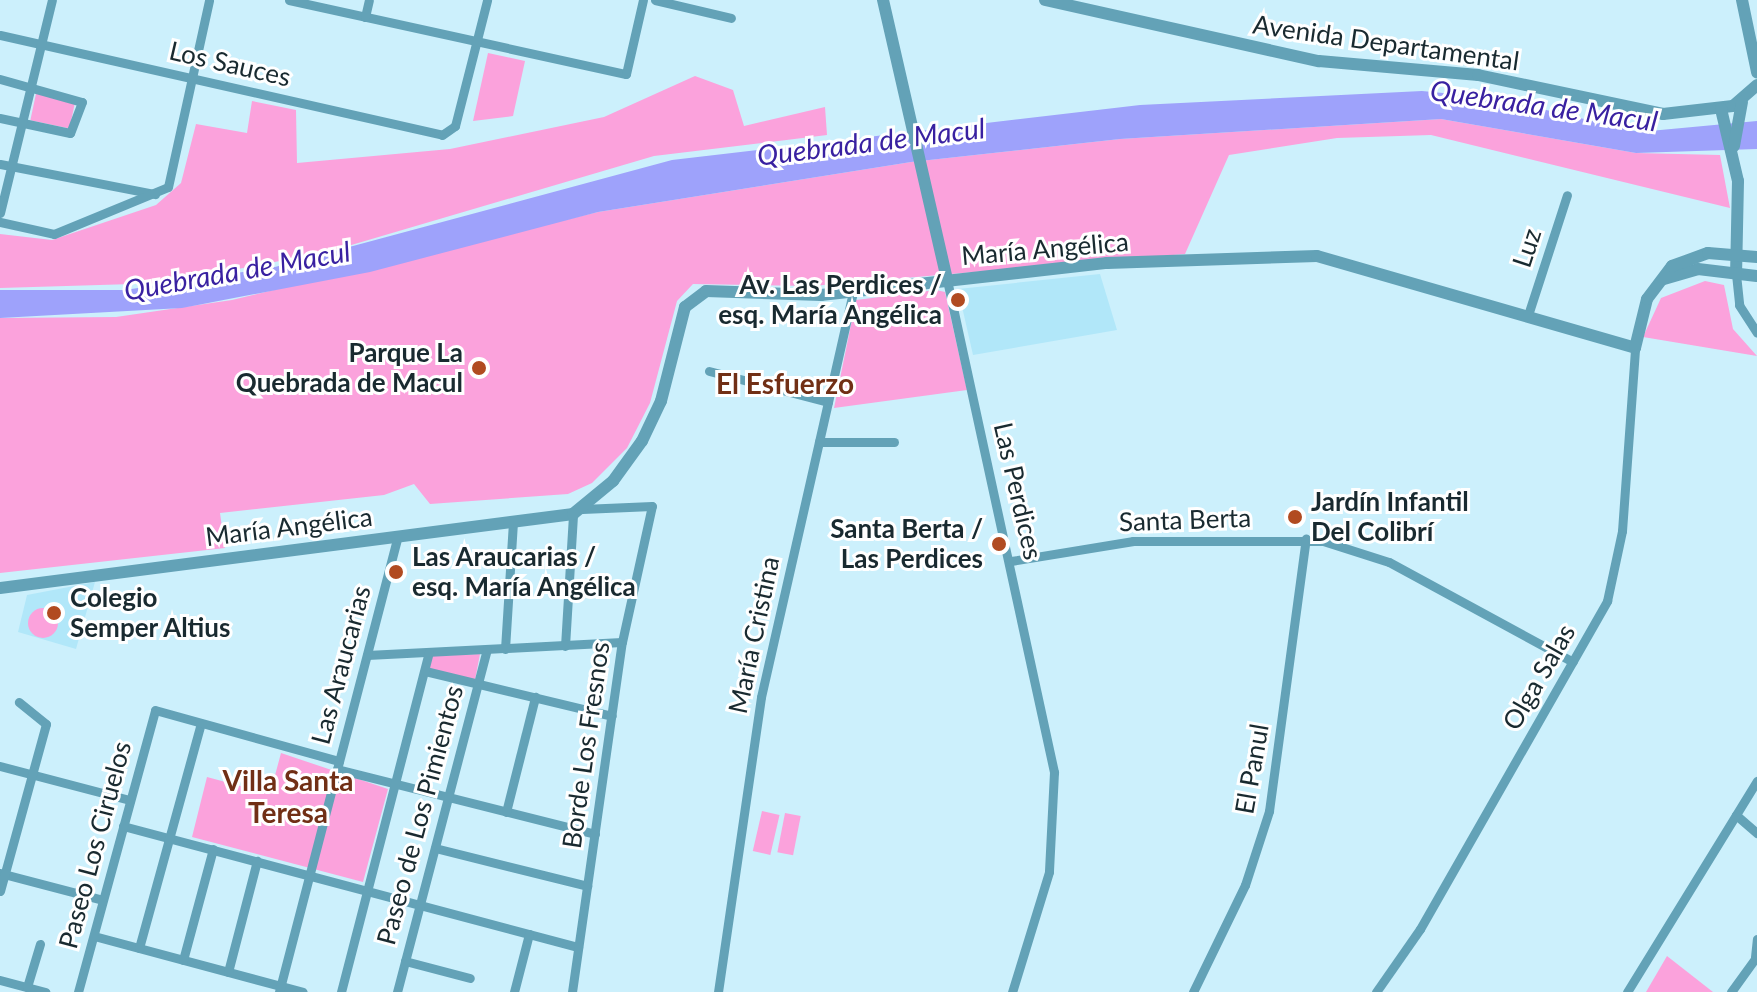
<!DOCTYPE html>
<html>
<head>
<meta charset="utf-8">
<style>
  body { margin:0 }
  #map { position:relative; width:1757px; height:992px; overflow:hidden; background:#ccf0fc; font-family:Lato,sans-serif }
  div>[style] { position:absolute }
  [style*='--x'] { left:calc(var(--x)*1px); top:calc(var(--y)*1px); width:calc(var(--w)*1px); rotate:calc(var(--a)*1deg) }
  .built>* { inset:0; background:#b1e7f9 }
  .green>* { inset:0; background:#fba2dc; transform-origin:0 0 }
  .round { border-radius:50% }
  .water>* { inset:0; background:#9ea2fb }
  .minor>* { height:9px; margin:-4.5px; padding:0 4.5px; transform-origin:4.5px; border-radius:4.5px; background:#63a2b7 }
  .tertiary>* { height:12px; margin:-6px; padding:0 6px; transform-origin:6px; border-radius:6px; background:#63a2b7 }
  .dots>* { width:22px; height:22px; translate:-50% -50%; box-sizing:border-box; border:4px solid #fff; border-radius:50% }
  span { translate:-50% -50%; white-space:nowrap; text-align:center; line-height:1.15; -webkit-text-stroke:6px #fff; paint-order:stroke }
  .street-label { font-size:26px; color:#192a30 }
  .poi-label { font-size:26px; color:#192a30; font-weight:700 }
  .right { translate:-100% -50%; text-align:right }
  .left { translate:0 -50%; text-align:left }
  .water-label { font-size:28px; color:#3921a1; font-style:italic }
  .neighbourhood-label { font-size:28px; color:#712f15; font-weight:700 }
</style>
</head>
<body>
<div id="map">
  <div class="built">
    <div style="clip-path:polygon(1100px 274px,1117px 330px,973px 355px,958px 289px)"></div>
    <div style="clip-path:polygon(95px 582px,76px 649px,18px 632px,27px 595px)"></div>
  </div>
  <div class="green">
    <div style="clip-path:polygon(488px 53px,525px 61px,513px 116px,473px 121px)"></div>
    <div style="clip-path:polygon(695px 76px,733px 90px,744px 126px,825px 107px,827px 135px,654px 156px,331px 251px,166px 283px,0 288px,0 234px,52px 240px,156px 205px,181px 183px,196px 124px,247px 133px,252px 101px,296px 110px,297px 163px,450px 149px,604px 117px)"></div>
    <div style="left:37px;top:89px;width:40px;height:32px;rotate:12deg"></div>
    <div style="clip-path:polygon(1441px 119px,1636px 153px,1720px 155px,1730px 208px,1431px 135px,1337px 138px,1229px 155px,1185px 254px,812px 286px,693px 284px,677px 301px,650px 403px,627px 448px,592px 483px,568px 494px,430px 504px,414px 484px,384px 495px,220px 513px,225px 548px,0 573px,0 318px,116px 317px,232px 300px,598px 212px,911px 162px,1120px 139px)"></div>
    <div style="clip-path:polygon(1705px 281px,1724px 285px,1733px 329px,1757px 356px,1643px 337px,1661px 298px)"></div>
    <div style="clip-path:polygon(936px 290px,945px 292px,967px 390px,834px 408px,856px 300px)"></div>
    <div class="round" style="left:28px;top:608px;width:30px;height:30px"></div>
    <div style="clip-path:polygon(480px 654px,475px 680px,428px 669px,431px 656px)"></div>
    <div style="clip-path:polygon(281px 753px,388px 789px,363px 882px,192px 837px,207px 777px,270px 794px)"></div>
    <div style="left:762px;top:811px;width:18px;height:41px;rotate:13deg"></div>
    <div style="left:785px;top:813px;width:16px;height:40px;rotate:11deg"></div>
    <div style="clip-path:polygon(1667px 956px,1713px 992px,1646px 992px)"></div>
  </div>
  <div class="water">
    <div style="clip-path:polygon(1422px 91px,1495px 98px,1639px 132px,1757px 121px,1757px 149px,1636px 153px,1441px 119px,1120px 139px,911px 162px,598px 212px,370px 272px,182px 308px,0 318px,0 290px,125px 290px,275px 267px,672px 160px,1140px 105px)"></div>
  </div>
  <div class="minor">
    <div style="--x:289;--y:0;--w:345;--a:12.4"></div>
    <div style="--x:626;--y:74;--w:76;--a:-77.1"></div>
    <div style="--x:655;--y:0;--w:78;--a:13.3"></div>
    <div style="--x:365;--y:17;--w:17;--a:-77"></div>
    <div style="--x:0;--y:35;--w:453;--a:12.7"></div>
    <div style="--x:442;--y:135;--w:16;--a:-35"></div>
    <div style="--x:455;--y:126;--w:130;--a:-75.7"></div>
    <div style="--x:0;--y:79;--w:85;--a:15.7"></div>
    <div style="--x:82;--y:102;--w:33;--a:111"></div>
    <div style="--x:70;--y:133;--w:72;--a:-167.9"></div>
    <div style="--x:0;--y:164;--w:158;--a:11"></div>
    <div style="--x:0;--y:213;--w:219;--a:-76.3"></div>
    <div style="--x:0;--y:222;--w:55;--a:12.5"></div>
    <div style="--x:54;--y:234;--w:123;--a:-22.4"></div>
    <div style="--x:168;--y:187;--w:191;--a:-77.6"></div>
    <div style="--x:1736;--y:274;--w:31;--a:84"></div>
    <div style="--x:1739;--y:305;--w:33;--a:57"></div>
    <div style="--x:947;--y:280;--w:504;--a:77.73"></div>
    <div style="--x:1054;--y:772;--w:100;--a:92.9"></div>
    <div style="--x:1049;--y:872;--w:126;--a:107.1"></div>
    <div style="--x:1528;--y:315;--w:126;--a:-72"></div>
    <div style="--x:709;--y:371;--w:123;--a:14.6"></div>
    <div style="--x:819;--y:442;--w:75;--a:0"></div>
    <div style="--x:1011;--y:561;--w:124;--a:-9.3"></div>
    <div style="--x:1133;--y:541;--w:190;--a:0"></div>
    <div style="--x:1323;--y:541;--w:69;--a:17.7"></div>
    <div style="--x:1389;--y:562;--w:209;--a:28.5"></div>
    <div style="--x:565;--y:646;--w:132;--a:-86.5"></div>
    <div style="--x:505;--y:649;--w:127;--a:-86.4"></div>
    <div style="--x:367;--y:655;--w:255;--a:-2.9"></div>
    <div style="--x:425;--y:671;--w:192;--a:13.5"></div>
    <div style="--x:0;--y:766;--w:134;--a:14.7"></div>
    <div style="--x:337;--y:769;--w:266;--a:14.1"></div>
    <div style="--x:506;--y:812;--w:119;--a:-75.8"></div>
    <div style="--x:1736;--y:815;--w:28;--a:41"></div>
    <div style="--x:123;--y:826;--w:471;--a:14.9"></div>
    <div style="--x:435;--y:848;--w:157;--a:14"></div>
    <div style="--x:0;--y:873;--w:106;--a:14.7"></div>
    <div style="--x:0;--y:891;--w:173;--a:-74.6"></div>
    <div style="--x:46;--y:724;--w:35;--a:-141"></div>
    <div style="--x:94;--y:936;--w:216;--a:15"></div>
    <div style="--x:139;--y:948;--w:233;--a:-74.6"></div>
    <div style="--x:1755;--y:957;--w:18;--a:-84"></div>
    <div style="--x:183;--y:960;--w:115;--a:-74.9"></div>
    <div style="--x:405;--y:961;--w:67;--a:14.7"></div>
    <div style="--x:228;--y:972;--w:115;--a:-75.4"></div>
    <div style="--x:0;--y:980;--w:47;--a:14.9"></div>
    <div style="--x:27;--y:987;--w:45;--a:-73.2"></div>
    <div style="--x:78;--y:992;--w:292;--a:-74.7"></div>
    <div style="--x:155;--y:710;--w:191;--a:15.5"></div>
    <div style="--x:279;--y:992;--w:472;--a:-75.4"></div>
    <div style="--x:341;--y:992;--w:351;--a:-75.5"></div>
    <div style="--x:397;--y:992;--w:354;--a:-75.3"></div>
    <div style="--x:514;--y:992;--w:60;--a:-75.5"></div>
    <div style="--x:572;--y:992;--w:354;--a:-81.9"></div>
    <div style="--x:622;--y:642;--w:139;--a:-77.6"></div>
    <div style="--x:652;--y:506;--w:70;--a:177.5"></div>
    <div style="--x:718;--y:992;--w:298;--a:-81.7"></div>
    <div style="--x:761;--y:697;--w:416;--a:-77.2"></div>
    <div style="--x:1193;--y:992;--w:119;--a:-64.1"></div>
    <div style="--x:1245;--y:885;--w:78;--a:-72"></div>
    <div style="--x:1269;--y:811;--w:275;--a:-82.3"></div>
    <div style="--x:1376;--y:992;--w:77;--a:-55.1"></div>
    <div style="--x:1420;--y:929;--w:378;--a:-60.3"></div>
    <div style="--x:1607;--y:601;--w:72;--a:-77.9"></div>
    <div style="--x:1622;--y:531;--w:183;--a:-85.9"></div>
    <div style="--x:1627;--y:992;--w:248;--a:-58.4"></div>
    <div style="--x:1731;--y:992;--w:44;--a:-54.2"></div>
  </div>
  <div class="tertiary">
    <div style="--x:883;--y:0;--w:287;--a:77.1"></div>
    <div style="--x:1045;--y:0;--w:281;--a:12.6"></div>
    <div style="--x:1319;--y:61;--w:160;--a:5"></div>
    <div style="--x:1478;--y:75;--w:189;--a:11.9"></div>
    <div style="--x:1663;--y:114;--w:70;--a:-6.5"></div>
    <div style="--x:1733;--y:106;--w:32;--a:-41"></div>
    <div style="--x:1742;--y:0;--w:74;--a:78.2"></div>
    <div style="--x:1721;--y:109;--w:74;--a:76.7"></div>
    <div style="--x:1738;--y:181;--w:93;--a:91.2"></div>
    <div style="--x:1734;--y:146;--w:45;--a:-79.7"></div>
    <div style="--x:1664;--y:279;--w:35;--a:-16"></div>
    <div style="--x:1698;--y:269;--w:59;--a:6.8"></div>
    <div style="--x:0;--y:588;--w:578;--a:-7.36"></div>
    <div style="--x:573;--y:514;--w:52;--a:-39.5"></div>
    <div style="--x:613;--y:481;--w:49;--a:-54.1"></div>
    <div style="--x:642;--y:441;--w:44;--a:-64.6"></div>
    <div style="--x:661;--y:401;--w:97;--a:-75.7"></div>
    <div style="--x:685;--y:307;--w:26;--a:-37"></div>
    <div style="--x:706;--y:291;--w:115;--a:2"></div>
    <div style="--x:821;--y:295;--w:288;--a:-6.4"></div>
    <div style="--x:1107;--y:263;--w:210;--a:-1.9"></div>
    <div style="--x:1317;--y:256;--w:331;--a:16.1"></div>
    <div style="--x:1635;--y:348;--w:50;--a:-76.2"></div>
    <div style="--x:1647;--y:299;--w:41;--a:-52.9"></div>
    <div style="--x:1672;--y:266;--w:38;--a:-20"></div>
    <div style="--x:1708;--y:253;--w:49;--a:4.7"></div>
  </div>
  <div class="dots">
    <div style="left:958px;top:300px;background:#b14b21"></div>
    <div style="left:479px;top:368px;background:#b14b21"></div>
    <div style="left:1295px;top:517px;background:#b14b21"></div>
    <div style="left:999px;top:544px;background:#b14b21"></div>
    <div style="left:396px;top:572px;background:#b14b21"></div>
    <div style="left:54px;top:613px;background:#b14b21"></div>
  </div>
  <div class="street-label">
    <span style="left:1386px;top:43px;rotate:8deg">Avenida Departamental</span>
    <span style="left:230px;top:64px;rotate:13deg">Los Sauces</span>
    <span style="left:1527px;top:248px;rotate:-72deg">Luz</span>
    <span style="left:1045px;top:249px;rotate:-5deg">María Angélica</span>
    <span style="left:1018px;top:491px;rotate:77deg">Las Perdices</span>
    <span style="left:1185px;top:520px;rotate:-2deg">Santa Berta</span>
    <span style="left:289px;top:527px;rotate:-7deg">María Angélica</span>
    <span style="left:754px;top:635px;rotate:-78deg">María Cristina</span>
    <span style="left:341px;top:665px;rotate:-75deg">Las Araucarias</span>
    <span style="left:1539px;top:677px;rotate:-60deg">Olga Salas</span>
    <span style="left:586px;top:745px;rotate:-82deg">Borde Los Fresnos</span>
    <span style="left:1252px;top:769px;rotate:-80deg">El Panul</span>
    <span style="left:420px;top:815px;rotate:-75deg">Paseo de Los Pimientos</span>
    <span style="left:95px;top:845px;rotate:-75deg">Paseo Los Ciruelos</span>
  </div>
  <div class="poi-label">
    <span class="right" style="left:942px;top:300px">Av. Las Perdices /<br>esq. María Angélica</span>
    <span class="right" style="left:463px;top:368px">Parque La<br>Quebrada de Macul</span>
    <span class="left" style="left:1311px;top:517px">Jardín Infantil<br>Del Colibrí</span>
    <span class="right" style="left:983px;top:544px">Santa Berta /<br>Las Perdices</span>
    <span class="left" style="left:412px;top:572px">Las Araucarias /<br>esq. María Angélica</span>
    <span class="left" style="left:70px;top:613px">Colegio<br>Semper Altius</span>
  </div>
  <div class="water-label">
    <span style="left:1544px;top:105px;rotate:8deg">Quebrada de Macul</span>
    <span style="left:871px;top:141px;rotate:-7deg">Quebrada de Macul</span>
    <span style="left:237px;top:270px;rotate:-10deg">Quebrada de Macul</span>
  </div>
  <div class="neighbourhood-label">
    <span style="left:785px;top:383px">El Esfuerzo</span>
    <span style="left:288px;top:796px">Villa Santa<br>Teresa</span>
  </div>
</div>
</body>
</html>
